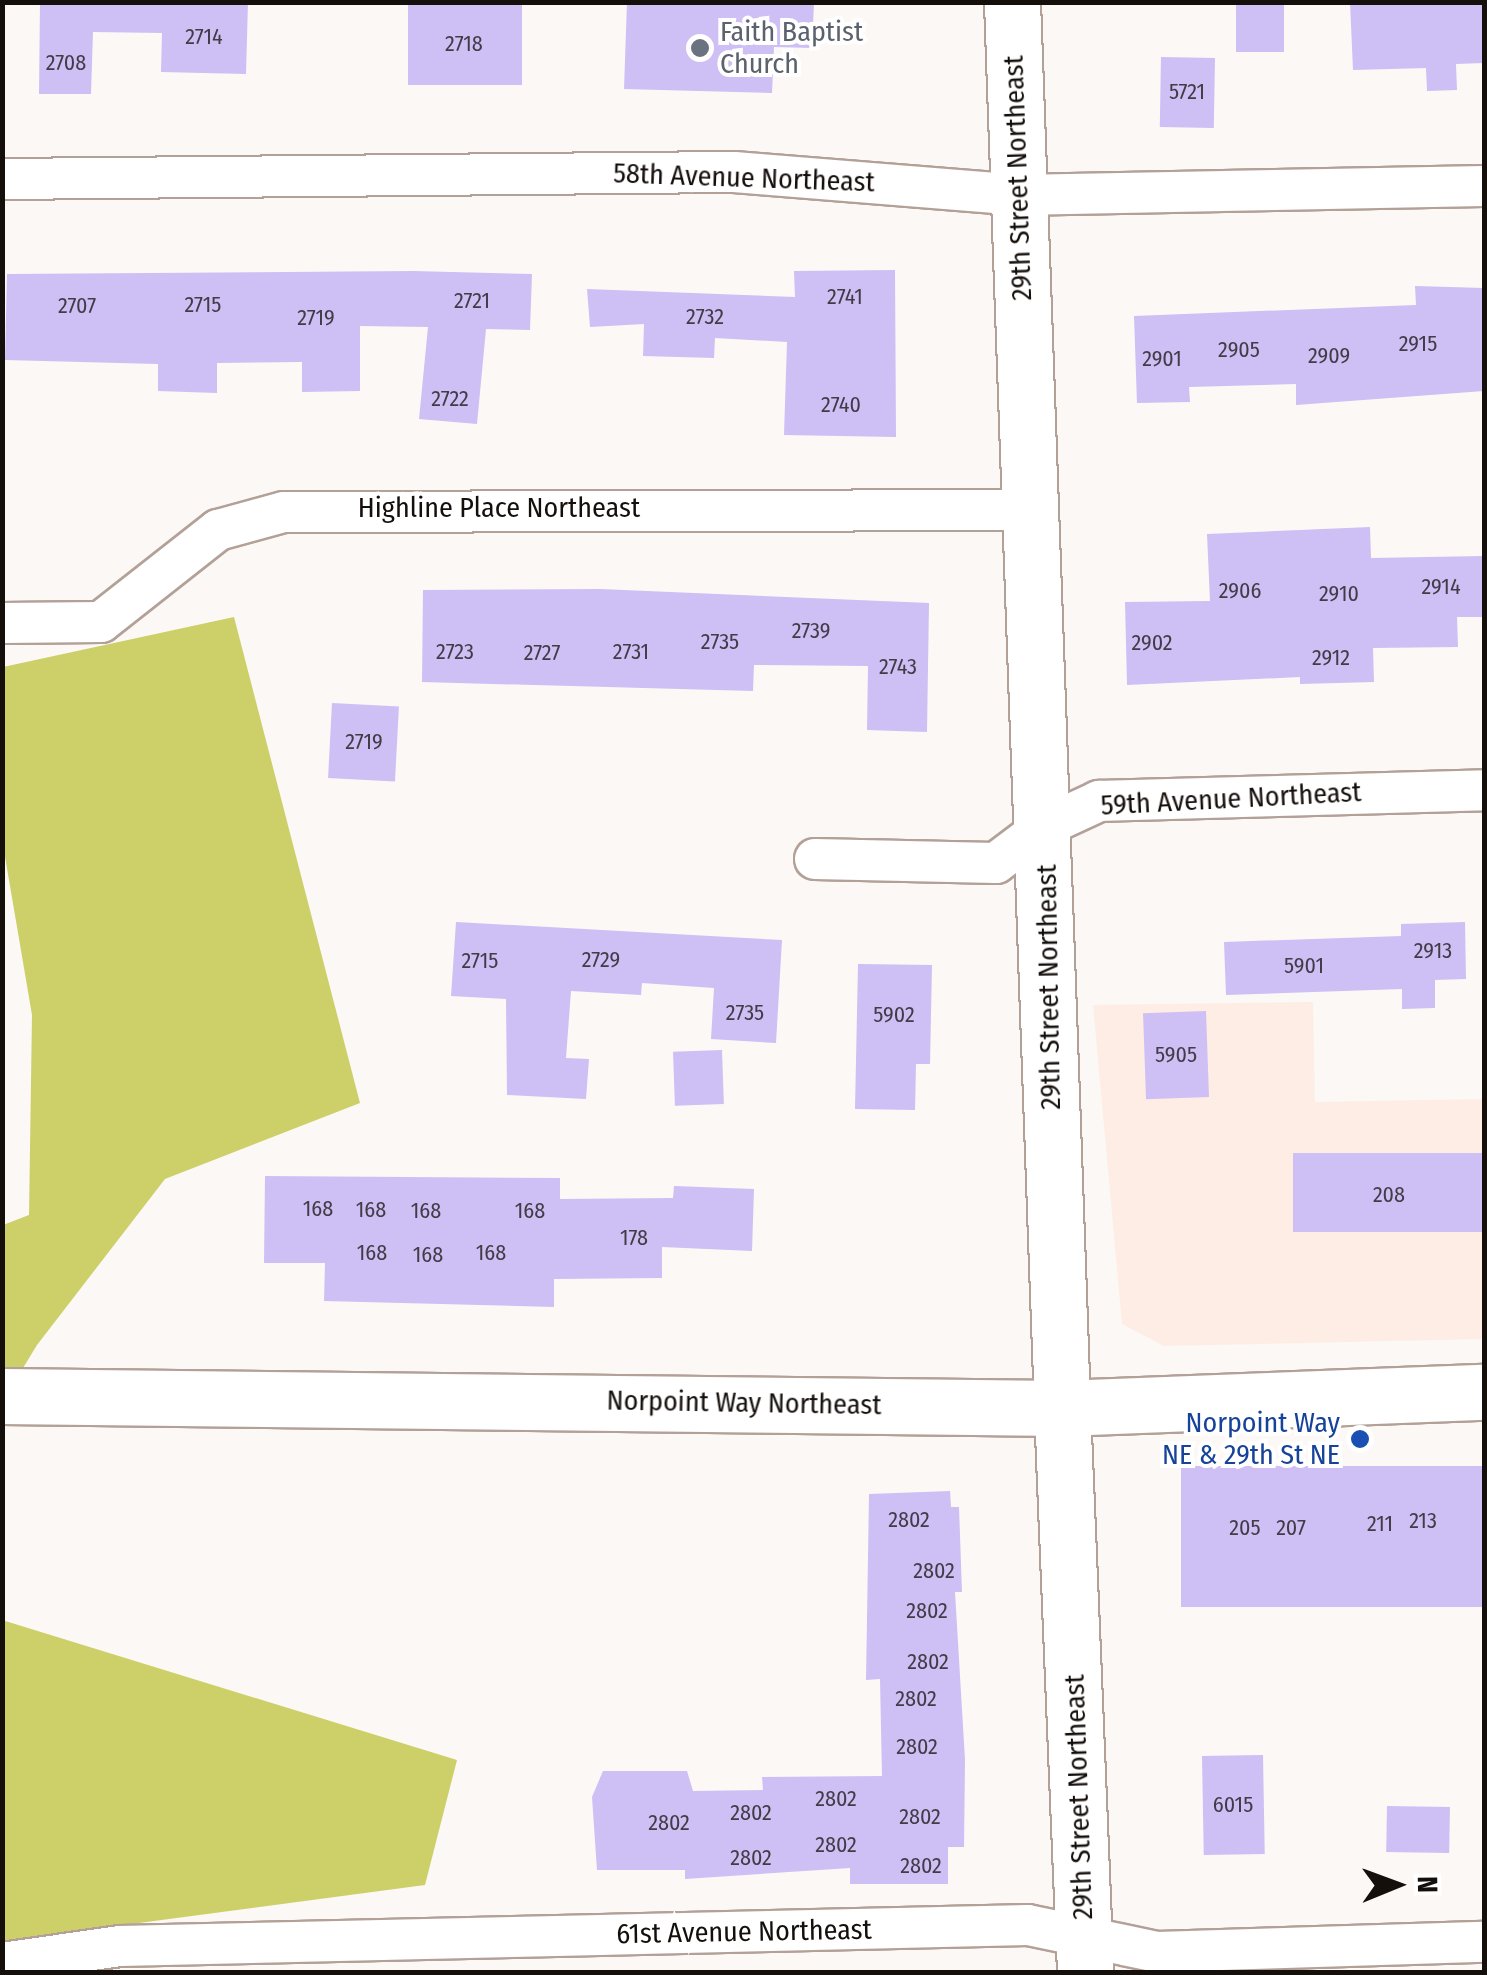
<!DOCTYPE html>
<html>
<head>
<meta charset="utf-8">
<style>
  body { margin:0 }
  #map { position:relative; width:1487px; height:1975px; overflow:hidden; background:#fcf8f6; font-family:"Fira Sans Condensed",sans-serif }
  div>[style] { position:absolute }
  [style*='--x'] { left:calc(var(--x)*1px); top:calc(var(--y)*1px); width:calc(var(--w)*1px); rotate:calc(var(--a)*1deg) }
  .built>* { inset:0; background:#feede5 }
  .forest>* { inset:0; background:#cdd069 }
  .building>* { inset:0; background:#cebff5; transform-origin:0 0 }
  .roads { filter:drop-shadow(2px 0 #b3a198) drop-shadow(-2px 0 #b3a198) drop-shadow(0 2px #b3a198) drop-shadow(0 -2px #b3a198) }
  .street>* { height:40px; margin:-20px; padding:0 20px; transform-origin:20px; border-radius:20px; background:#fff }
  .secondary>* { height:55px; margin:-27.5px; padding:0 27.5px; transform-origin:27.5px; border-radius:27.5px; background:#fff }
  .primary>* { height:55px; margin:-27.5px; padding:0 27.5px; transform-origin:27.5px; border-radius:27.5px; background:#fff }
  .dots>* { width:28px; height:28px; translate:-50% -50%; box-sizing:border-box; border:5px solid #fff; border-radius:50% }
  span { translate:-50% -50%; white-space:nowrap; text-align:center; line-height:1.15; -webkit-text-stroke:8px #fff; paint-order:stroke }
  .number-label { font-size:22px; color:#433b46 }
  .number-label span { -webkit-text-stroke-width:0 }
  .worship-label { font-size:28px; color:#5b616d }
  .left { translate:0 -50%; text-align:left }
  .street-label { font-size:28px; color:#150f0c }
  .transit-label { font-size:28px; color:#164399 }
  .right { translate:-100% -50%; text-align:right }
  .frame { position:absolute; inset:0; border:5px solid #150f0c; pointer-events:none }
  .north { position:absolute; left:1347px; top:1835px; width:100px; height:100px; -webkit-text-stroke:8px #fff; paint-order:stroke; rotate:89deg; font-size:28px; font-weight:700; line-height:40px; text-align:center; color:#150f0c }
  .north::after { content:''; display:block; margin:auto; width:35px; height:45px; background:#150f0c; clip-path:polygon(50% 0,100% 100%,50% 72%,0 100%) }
</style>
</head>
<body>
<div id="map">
  <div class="built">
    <div style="clip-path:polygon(1313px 1002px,1315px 1102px,1484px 1099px,1484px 1339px,1164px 1346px,1122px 1324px,1093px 1005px)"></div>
  </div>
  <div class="forest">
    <div style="clip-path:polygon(234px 617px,360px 1103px,165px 1179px,37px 1345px,6px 1396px,3px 1420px,3px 1225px,29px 1215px,32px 1015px,3px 845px,3px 667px)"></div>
    <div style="clip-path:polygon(2px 1620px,457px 1760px,425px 1885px,3px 1941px)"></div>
  </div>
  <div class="building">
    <div style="clip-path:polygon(40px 2px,248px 2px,246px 74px,161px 72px,162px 33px,93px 32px,91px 94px,39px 94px)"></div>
    <div style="left:408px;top:2px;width:114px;height:83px"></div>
    <div style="clip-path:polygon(627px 2px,814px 2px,812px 48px,774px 47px,772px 93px,624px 89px)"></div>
    <div style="left:1236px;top:2px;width:48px;height:50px"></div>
    <div style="clip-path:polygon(1350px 2px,1484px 2px,1484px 63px,1456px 64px,1457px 90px,1427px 91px,1426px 68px,1353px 70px)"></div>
    <div style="left:1161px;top:57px;width:54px;height:70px;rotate:1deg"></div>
    <div style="clip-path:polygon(895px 270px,896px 437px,784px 435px,787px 342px,715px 338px,714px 358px,643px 356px,644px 324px,590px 327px,587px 289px,795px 297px,794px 271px)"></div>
    <div style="clip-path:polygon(413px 271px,532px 274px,530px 330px,486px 329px,477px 424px,419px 419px,428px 327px,360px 326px,360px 391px,302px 392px,302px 362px,217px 363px,217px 393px,158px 391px,158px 364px,5px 360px,7px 274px)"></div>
    <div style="clip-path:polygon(1415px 286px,1484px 288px,1484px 391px,1296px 405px,1296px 384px,1189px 387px,1190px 402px,1137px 403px,1134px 316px,1416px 305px)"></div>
    <div style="clip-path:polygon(1370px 527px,1371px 558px,1484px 556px,1484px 617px,1457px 617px,1458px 647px,1373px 648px,1374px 682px,1300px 684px,1300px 677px,1127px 685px,1125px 602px,1210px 601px,1207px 534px)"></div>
    <div style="clip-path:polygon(600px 589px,929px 603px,927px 732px,867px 730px,868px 666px,754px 665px,753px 691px,422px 682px,423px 590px)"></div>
    <div style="left:332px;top:703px;width:67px;height:75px;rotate:3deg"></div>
    <div style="clip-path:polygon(456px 922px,782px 940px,776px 1043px,711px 1039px,714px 988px,642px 983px,641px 995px,571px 991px,566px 1058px,589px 1059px,586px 1099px,507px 1095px,506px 999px,451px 996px)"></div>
    <div style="clip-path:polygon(1465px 922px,1466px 979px,1435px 980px,1435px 1008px,1402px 1009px,1402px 989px,1226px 995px,1224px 942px,1401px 936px,1401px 924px)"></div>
    <div style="clip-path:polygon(858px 964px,932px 965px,930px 1064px,916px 1064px,915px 1110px,855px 1109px)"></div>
    <div style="left:1206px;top:1011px;width:86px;height:63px;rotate:88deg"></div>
    <div style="left:722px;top:1050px;width:54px;height:49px;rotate:88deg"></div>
    <div style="left:1484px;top:1153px;width:79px;height:191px;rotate:90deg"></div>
    <div style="clip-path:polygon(265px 1176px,560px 1178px,560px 1199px,673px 1198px,674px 1186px,754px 1189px,752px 1251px,662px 1247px,662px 1278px,554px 1279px,554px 1307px,324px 1301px,325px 1263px,264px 1263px)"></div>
    <div style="left:1484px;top:1466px;width:141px;height:303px;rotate:90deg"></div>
    <div style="clip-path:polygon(950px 1491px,951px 1507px,959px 1507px,962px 1592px,955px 1592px,965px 1760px,964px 1847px,948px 1847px,948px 1884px,850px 1884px,850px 1868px,685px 1879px,685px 1870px,597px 1870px,592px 1797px,603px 1771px,687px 1771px,693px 1791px,763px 1790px,762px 1777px,882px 1776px,880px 1679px,866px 1680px,869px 1494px)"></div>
    <div style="left:1263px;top:1755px;width:99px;height:61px;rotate:89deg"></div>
    <div style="left:1387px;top:1806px;width:63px;height:46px;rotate:1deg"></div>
  </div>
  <div class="roads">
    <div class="street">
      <div style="--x:2;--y:179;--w:732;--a:-0.55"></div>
      <div style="--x:734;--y:172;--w:284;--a:4.6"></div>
      <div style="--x:1017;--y:195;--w:467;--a:-1.1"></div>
      <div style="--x:2;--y:623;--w:99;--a:-0.6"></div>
      <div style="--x:101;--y:622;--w:149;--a:-38.2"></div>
      <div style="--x:218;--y:530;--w:68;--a:-15.3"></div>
      <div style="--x:284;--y:512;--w:747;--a:-0.15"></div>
      <div style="--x:815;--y:859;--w:181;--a:1.3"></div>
      <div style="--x:996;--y:863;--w:61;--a:-37.1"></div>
      <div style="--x:1045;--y:826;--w:60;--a:-24.8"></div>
      <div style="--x:1099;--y:801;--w:385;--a:-1.6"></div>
      <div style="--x:2;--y:1963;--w:119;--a:-8.2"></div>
      <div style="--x:120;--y:1946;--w:908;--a:-1.32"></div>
      <div style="--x:1028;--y:1925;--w:132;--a:11.8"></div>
      <div style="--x:1157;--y:1952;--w:327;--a:-1.8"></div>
    </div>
    <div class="secondary">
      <div style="--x:1012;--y:2;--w:1407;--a:87.96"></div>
      <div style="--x:1062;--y:1408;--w:422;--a:-2.2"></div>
    </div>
    <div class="primary">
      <div style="--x:2;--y:1396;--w:1060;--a:0.65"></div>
      <div style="--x:1062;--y:1408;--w:564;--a:87.66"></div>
    </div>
  </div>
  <div class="dots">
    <div style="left:700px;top:48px;background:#6b7280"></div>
    <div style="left:1360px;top:1439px;background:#1a4fb4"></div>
  </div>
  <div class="number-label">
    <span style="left:204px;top:37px">2714</span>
    <span style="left:464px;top:44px">2718</span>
    <span style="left:66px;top:63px">2708</span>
    <span style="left:1187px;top:92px">5721</span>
    <span style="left:845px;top:297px">2741</span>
    <span style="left:472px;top:301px">2721</span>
    <span style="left:203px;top:305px">2715</span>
    <span style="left:77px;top:306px">2707</span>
    <span style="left:705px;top:317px">2732</span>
    <span style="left:316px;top:318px">2719</span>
    <span style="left:1418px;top:344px">2915</span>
    <span style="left:1239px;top:350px">2905</span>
    <span style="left:1329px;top:356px">2909</span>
    <span style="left:1162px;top:359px">2901</span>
    <span style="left:450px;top:399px">2722</span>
    <span style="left:841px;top:405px">2740</span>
    <span style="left:1441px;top:587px">2914</span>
    <span style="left:1240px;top:591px">2906</span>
    <span style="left:1339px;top:594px">2910</span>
    <span style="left:811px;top:631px">2739</span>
    <span style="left:720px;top:642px">2735</span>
    <span style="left:1152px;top:643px">2902</span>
    <span style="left:455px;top:652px">2723</span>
    <span style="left:631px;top:652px">2731</span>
    <span style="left:542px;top:653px">2727</span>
    <span style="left:1331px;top:658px">2912</span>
    <span style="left:898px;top:667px">2743</span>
    <span style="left:364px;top:742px">2719</span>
    <span style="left:1433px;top:951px">2913</span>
    <span style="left:601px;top:960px">2729</span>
    <span style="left:480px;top:961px">2715</span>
    <span style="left:1304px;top:966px">5901</span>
    <span style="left:745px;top:1013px">2735</span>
    <span style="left:894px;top:1015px">5902</span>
    <span style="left:1176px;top:1055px">5905</span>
    <span style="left:1389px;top:1195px">208</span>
    <span style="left:318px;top:1209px">168</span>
    <span style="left:371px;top:1210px">168</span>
    <span style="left:426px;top:1211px">168</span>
    <span style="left:530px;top:1211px">168</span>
    <span style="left:634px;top:1238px">178</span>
    <span style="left:372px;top:1253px">168</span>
    <span style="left:491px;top:1253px">168</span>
    <span style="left:428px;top:1255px">168</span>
    <span style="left:909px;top:1520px">2802</span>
    <span style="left:1423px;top:1521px">213</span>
    <span style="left:1380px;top:1524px">211</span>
    <span style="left:1245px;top:1528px">205</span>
    <span style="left:1291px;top:1528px">207</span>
    <span style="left:934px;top:1571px">2802</span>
    <span style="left:927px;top:1611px">2802</span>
    <span style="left:928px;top:1662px">2802</span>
    <span style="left:916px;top:1699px">2802</span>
    <span style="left:917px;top:1747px">2802</span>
    <span style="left:836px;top:1799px">2802</span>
    <span style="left:1233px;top:1805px">6015</span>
    <span style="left:751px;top:1813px">2802</span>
    <span style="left:920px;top:1817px">2802</span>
    <span style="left:669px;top:1823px">2802</span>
    <span style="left:836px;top:1845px">2802</span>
    <span style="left:751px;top:1858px">2802</span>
    <span style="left:921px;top:1866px">2802</span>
  </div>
  <div class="worship-label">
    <span class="left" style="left:720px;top:48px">Faith Baptist<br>Church</span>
  </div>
  <div class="street-label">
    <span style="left:744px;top:178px;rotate:2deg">58th Avenue Northeast</span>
    <span style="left:1018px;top:178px;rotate:-92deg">29th Street Northeast</span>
    <span style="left:499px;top:508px">Highline Place Northeast</span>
    <span style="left:1231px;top:799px;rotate:-3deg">59th Avenue Northeast</span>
    <span style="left:1049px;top:987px;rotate:-91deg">29th Street Northeast</span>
    <span style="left:744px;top:1403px;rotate:1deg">Norpoint Way Northeast</span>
    <span style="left:1079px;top:1797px;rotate:-92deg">29th Street Northeast</span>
    <span style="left:744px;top:1932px;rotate:-1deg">61st Avenue Northeast</span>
  </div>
  <div class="transit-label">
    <span class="right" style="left:1340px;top:1439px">Norpoint Way<br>NE &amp; 29th St NE</span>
  </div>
  <div class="frame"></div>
  <div class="north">N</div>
</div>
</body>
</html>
